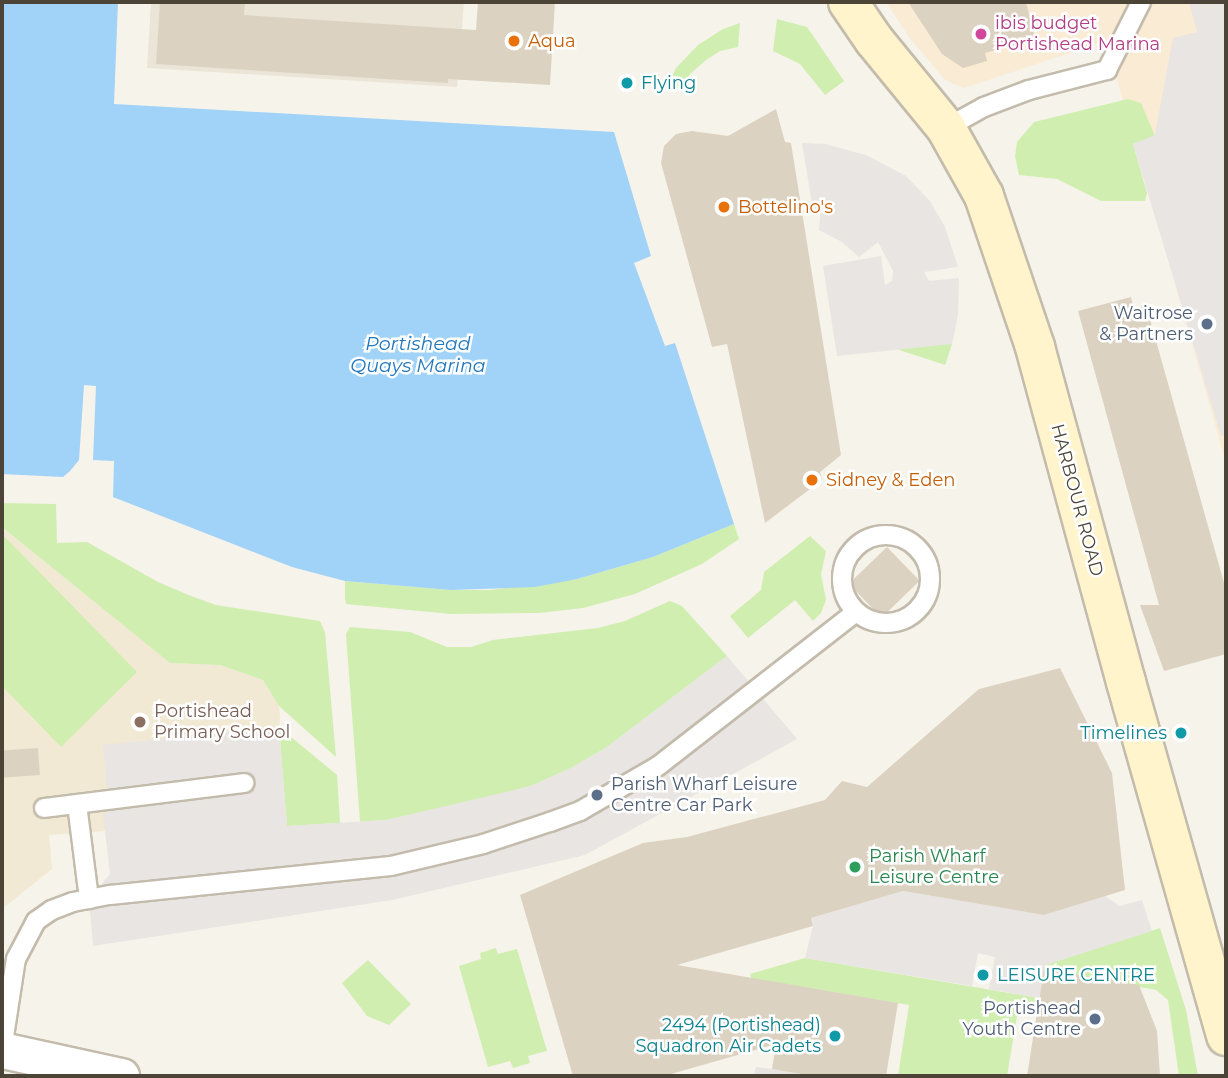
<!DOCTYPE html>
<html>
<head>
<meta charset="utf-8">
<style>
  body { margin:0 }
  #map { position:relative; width:1228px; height:1078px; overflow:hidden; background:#f6f3ea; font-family:Montserrat,sans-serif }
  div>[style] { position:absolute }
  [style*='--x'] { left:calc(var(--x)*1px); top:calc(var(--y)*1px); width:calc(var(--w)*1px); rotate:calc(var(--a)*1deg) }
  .residential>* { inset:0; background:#ebe5d8 }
  .commercial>* { inset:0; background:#f9ebd4 }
  .education>* { inset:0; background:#f1e9d3 }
  .green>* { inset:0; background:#d0eeaf; transform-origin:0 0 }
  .parking>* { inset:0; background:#e8e5e2 }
  .water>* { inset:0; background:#a1d2f8 }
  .building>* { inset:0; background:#dcd2c1; transform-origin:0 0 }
  .roads { filter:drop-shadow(2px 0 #c3bbab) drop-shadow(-2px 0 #c3bbab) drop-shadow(0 2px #c3bbab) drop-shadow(0 -2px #c3bbab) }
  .lane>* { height:18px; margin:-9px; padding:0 9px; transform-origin:9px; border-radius:9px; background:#fff }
  .lane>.ring { margin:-9px; padding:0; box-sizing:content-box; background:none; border:18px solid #fff; border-radius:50% }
  .street>* { height:35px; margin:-17.5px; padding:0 17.5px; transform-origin:17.5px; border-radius:17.5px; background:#fff }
  .secondary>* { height:38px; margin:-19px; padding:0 19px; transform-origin:19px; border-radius:19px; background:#fff4cb }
  .dots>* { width:19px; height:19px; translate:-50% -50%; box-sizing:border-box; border:4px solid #fff; border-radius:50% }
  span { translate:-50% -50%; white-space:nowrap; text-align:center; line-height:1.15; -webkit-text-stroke:5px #fff; paint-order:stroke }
  .hotel-label { font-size:18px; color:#b23c85 }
  .left { translate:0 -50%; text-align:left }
  .food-label { font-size:18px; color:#c56008 }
  .culture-label { font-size:18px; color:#0d838f }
  .right { translate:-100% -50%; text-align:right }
  .service-label { font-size:18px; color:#4e5e75 }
  .street-label { font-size:18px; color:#4c4437 }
  .education-label { font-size:18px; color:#785e54 }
  .leisure-label { font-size:18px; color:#27864d }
  .water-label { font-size:19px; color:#27b; font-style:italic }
  .frame { position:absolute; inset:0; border:4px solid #4c4437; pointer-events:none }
</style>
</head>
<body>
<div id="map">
  <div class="residential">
    <div style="clip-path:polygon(151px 2px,464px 2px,457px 87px,147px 68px)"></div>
  </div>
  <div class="commercial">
    <div style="clip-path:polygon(886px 2px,1226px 2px,1226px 463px,1106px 41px,964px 88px,945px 80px,909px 37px)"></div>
  </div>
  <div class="education">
    <div style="clip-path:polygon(2px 527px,170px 663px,220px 665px,263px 680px,279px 706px,280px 718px,279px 727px,104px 831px,49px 835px,52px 869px,2px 909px)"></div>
  </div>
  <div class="green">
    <div style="clip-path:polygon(777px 19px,807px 27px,844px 81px,825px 95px,800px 64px,773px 51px)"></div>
    <div style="clip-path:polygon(740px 23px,738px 47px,720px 51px,706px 60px,690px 74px,682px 88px,667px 87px,676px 68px,698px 45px,723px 29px)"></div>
    <div style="clip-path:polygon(1128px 99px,1141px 103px,1155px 136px,1133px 144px,1147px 193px,1145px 201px,1101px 201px,1057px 179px,1019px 175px,1015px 156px,1017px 142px,1034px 122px)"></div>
    <div style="left:952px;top:344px;width:22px;height:116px;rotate:108deg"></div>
    <div style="clip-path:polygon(2px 503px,56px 504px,57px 543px,87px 542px,158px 582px,191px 596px,216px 605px,320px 621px,325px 632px,336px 757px,279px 706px,263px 680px,220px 665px,170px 663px,2px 527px)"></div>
    <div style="clip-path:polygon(734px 524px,739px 539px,702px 564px,635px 594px,583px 608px,539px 613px,451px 614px,346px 604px,345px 598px,345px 581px,451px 590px,490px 590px,577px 579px,653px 557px)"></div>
    <div style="clip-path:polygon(810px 536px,826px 551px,821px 574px,826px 600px,821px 613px,813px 621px,795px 600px,748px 638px,730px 616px,761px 590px,764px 572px)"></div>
    <div style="clip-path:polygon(5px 537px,137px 672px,61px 747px,2px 686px,2px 540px)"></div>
    <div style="clip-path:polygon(670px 601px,682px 606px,727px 656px,607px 747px,573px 767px,531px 786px,465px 804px,386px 820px,360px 822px,346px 634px,350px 627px,410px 632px,447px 647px,471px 647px,493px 640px,598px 628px,625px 621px)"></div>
    <div style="clip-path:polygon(279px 727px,337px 775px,340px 823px,287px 826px)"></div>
    <div style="clip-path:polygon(1160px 928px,1186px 1010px,1198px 1076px,1179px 1076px,1168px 1000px,1156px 990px,1044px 969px,1045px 965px)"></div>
    <div style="clip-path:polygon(496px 948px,498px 954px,517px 949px,547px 1051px,528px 1056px,530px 1063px,513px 1068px,510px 1061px,488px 1067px,459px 966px,481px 959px,480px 953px)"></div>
    <div style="clip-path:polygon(805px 958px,1039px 998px,1038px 1007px,1019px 1004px,1007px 1076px,898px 1076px,909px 1005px,786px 984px,768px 991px,759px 1050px,752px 1031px,759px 1005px,750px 974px)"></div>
    <div style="clip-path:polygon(368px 960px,411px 1004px,389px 1025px,367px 1016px,342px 983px)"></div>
  </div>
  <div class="parking">
    <div style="clip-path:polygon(1189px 2px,1226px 2px,1226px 435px,1221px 436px,1133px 144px,1155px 135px,1173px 38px,1197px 32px)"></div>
    <div style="clip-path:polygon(802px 143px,825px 144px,866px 155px,906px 176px,930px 201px,945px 227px,958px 267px,924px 272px,929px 281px,959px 278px,958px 315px,952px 344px,837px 356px,823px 266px,881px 256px,885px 285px,892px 281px,893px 271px,878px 242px,859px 257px,842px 242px,819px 230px,821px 206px,812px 204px)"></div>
    <div style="clip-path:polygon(727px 656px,797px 739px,585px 855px,392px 900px,93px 946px,89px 899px,110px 874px,103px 814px,109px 813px,103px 745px,279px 727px,287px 826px,386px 820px,531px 786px,573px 767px,607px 747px)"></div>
    <div style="clip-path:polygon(903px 891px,1044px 915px,1105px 896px,1120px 906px,1142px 900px,1152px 931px,1045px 965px,1039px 998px,989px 989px,995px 957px,978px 953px,972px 986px,805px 958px,813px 926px,811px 918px)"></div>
    <div style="clip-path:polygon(756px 1067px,772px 1069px,812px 1076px,754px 1076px)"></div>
  </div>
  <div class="water">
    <div style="clip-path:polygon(2px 2px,118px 2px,114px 104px,614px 132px,651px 256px,634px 263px,665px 346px,675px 343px,734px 524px,653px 557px,577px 579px,535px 587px,451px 590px,345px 581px,292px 567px,113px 497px,114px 461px,93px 460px,96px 386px,84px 385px,79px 460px,70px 471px,63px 477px,2px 474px)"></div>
  </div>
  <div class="building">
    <div style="clip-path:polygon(160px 2px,245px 2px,244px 15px,476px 30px,478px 2px,555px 2px,550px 85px,448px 79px,448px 83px,156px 64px)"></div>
    <div style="clip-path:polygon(908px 2px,1026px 2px,1035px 39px,985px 53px,987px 61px,963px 68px,942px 54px)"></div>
    <div style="clip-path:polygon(776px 109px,785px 142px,791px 143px,841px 455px,820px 472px,822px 480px,765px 523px,727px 344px,712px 347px,661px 163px,664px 146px,676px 134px,692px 131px,728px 136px)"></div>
    <div style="clip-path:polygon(1131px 297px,1134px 309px,1146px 305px,1226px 590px,1226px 654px,1164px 671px,1140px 605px,1159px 605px,1078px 311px)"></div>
    <div style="left:887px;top:547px;width:47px;height:53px;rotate:46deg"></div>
    <div style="clip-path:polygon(1060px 668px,1112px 773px,1125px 890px,1044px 915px,903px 891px,811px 918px,813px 926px,677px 965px,898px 1003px,886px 1076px,812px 1076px,772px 1069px,776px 1044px,664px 1076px,573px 1076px,520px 895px,643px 843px,687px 837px,825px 800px,842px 781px,867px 787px,979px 689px)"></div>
    <div style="left:38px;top:748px;width:27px;height:36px;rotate:86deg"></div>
    <div style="clip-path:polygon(1044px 969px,1139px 985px,1157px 1031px,1160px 1076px,1027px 1076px)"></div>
  </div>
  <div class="roads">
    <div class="lane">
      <div style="--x:946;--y:128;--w:43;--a:-28.9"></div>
      <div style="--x:984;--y:107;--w:48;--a:-20.7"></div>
      <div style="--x:1029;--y:90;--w:81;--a:-14.4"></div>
      <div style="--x:1107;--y:70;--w:76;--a:-63.4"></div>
      <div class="ring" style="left:842px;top:535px;width:70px;height:70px"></div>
      <div style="--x:77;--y:804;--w:96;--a:82.8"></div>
      <div style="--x:44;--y:808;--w:202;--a:-7.1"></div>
      <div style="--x:2;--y:1050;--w:92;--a:-81.3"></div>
      <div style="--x:16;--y:959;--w:43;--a:-62.2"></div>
      <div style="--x:36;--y:921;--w:19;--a:-35"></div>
      <div style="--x:52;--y:910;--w:22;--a:-21"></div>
      <div style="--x:73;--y:902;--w:38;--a:-11"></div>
      <div style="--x:110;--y:895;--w:282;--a:-5.9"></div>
      <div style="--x:391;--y:866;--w:95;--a:-13.4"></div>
      <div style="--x:483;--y:844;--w:71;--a:-18.2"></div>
      <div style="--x:550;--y:822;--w:32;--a:-20"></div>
      <div style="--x:580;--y:811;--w:90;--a:-30"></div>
      <div style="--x:658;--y:766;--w:251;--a:-37.9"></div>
    </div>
    <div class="street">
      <div style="--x:2;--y:1050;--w:122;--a:12.3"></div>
    </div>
    <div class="secondary">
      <div style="--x:848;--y:2;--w:46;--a:55.6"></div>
      <div style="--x:874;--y:40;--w:114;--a:50.7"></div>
      <div style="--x:946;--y:128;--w:78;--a:60.8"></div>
      <div style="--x:984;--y:196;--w:159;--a:71.3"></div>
      <div style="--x:1035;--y:347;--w:347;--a:74.8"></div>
      <div style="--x:1126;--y:682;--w:368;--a:74.2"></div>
    </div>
  </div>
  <div class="dots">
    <div style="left:981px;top:34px;background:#d1479c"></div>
    <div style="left:514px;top:41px;background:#e8710a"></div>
    <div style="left:627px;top:83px;background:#0f9aa8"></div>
    <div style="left:724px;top:207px;background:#e8710a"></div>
    <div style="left:1207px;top:324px;background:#5c6f8a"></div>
    <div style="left:812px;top:480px;background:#e8710a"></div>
    <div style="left:140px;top:722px;background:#8d6e63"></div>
    <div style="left:1181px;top:733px;background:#0f9aa8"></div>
    <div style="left:597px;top:795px;background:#5c6f8a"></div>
    <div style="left:855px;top:867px;background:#2e9e5b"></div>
    <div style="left:983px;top:975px;background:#0f9aa8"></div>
    <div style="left:1095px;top:1019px;background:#5c6f8a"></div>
    <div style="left:835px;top:1036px;background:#0f9aa8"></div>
  </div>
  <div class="hotel-label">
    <span class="left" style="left:995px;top:34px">ibis budget<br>Portishead Marina</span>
  </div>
  <div class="food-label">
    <span class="left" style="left:528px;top:41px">Aqua</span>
    <span class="left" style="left:738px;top:207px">Bottelino's</span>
    <span class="left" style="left:826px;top:480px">Sidney &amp; Eden</span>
  </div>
  <div class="culture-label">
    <span class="left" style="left:641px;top:83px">Flying</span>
    <span class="right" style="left:1167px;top:733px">Timelines</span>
    <span class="left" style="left:997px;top:975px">LEISURE CENTRE</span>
    <span class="right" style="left:821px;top:1036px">2494 (Portishead)<br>Squadron Air Cadets</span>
  </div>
  <div class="service-label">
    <span class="right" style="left:1193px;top:324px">Waitrose<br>&amp; Partners</span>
    <span class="left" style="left:611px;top:795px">Parish Wharf Leisure<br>Centre Car Park</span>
    <span class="right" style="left:1081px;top:1019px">Portishead<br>Youth Centre</span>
  </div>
  <div class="street-label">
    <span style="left:1077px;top:500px;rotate:75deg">HARBOUR ROAD</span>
  </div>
  <div class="education-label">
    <span class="left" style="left:154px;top:722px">Portishead<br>Primary School</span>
  </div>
  <div class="leisure-label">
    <span class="left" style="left:869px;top:867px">Parish Wharf<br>Leisure Centre</span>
  </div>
  <div class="water-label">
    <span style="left:418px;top:355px">Portishead<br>Quays Marina</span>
  </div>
  <div class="frame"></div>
</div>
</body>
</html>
